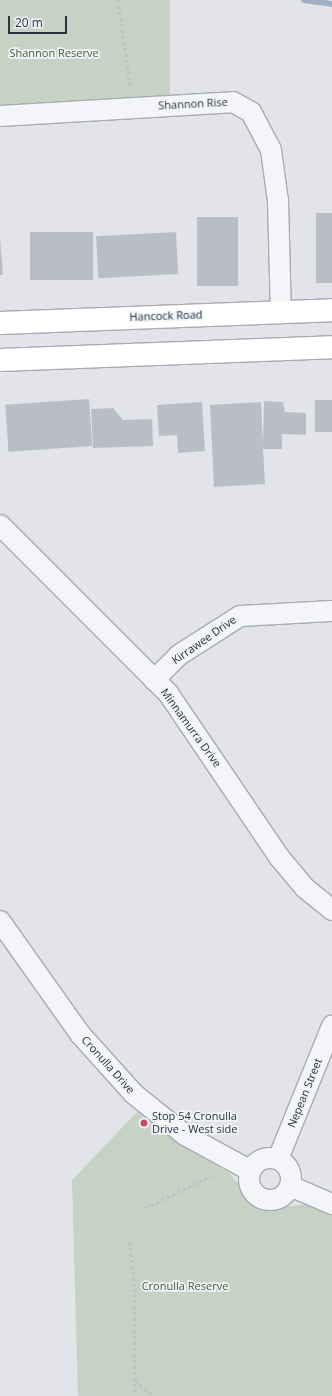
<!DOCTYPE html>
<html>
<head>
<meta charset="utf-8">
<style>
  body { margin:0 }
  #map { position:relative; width:332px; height:1396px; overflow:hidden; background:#e2e4e9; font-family:"Open Sans",sans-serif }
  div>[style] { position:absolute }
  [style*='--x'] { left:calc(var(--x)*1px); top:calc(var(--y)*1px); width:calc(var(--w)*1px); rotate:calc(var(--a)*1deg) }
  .green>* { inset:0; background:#c6d2c4; transform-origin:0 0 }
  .stream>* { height:6px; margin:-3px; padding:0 3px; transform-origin:3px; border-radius:3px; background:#a0b0c6 }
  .building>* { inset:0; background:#b9bdc6; transform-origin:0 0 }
  .path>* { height:2.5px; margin-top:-1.25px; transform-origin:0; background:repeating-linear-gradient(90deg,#c0c2c8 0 3px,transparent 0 6px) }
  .roads { filter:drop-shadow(1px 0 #a7abb3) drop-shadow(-1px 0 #a7abb3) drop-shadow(0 1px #a7abb3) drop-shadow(0 -1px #a7abb3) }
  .minor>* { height:20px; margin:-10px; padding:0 10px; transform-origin:10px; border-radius:10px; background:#f4f5f8 }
  .minor>.ring { margin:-10px; padding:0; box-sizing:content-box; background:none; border:20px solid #f4f5f8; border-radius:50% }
  .major>* { height:22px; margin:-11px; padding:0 11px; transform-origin:11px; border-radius:11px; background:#fff }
  .dots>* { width:11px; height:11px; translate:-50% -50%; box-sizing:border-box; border:2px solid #f1f3f7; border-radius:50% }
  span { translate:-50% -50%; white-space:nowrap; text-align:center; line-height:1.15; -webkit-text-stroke:3.5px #f1f3f7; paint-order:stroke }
  .park-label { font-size:11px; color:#3e5b39 }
  .street-label { font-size:11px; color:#2b3140 }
  .poi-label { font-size:11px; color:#2b3140 }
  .left { translate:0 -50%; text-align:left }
  .scale { position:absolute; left:8px; top:16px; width:59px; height:18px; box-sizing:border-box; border:2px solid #2b3140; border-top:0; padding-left:5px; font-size:12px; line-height:14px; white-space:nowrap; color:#2b3140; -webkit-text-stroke:3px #f1f3f7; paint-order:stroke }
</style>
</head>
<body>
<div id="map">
  <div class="green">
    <div style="left:0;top:0;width:170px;height:108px"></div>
    <div style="clip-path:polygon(138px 1111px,175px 1140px,229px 1173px,256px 1203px,273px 1208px,308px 1204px,332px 1212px,332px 1396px,78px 1396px,72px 1180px)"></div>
  </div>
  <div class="stream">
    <div style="--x:304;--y:0;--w:28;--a:8"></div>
  </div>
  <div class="building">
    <div style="left:316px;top:213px;width:16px;height:70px"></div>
    <div style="left:238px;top:217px;width:69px;height:41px;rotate:90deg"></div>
    <div style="left:93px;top:232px;width:48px;height:63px;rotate:90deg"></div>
    <div style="left:176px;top:232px;width:42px;height:80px;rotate:87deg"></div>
    <div style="clip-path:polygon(0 237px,3px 275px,0 275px)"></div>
    <div style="left:89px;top:399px;width:47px;height:84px;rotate:86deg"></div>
    <div style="left:332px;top:400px;width:32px;height:17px;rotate:90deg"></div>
    <div style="clip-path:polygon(264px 401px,283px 402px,285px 412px,306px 413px,306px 435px,282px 434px,282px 449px,263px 449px,265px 484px,214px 487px,210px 405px,261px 402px,263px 444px)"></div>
    <div style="clip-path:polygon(202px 402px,205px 451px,178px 453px,177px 435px,159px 436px,157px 405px)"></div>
    <div style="clip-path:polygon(113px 408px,123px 420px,152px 419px,153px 446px,93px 448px,91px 409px)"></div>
  </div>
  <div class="path">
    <div style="--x:118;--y:0;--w:90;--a:81.7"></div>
    <div style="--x:145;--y:1208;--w:77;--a:-26.2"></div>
    <div style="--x:130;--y:1242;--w:52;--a:84.5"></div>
    <div style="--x:135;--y:1294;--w:102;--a:90"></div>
    <div style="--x:135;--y:1381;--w:24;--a:38"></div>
  </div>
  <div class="roads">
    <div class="minor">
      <div style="--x:0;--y:116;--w:233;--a:-3.4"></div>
      <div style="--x:233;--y:102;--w:21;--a:29"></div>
      <div style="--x:251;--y:112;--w:43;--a:62.2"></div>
      <div style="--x:271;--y:150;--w:51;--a:82.2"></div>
      <div style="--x:278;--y:201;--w:111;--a:88.5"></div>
      <div style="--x:0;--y:525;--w:238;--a:45"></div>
      <div style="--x:168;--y:693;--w:198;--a:55.9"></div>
      <div style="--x:279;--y:857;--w:40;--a:50"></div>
      <div style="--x:305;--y:888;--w:35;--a:39"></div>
      <div style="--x:154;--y:680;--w:35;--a:-45"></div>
      <div style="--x:179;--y:655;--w:72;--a:-32.6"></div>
      <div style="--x:240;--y:616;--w:92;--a:-3.1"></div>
      <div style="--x:0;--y:921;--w:138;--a:54.7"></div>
      <div style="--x:80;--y:1034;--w:81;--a:48"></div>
      <div style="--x:134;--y:1094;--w:65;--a:38.8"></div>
      <div style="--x:185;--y:1135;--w:75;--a:28.6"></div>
      <div class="ring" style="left:249px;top:1158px;width:22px;height:22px"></div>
      <div style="--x:278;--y:1159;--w:144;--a:-67.9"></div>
      <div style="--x:290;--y:1186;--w:46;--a:23.2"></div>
    </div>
    <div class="major">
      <div style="--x:0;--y:323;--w:332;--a:-2.2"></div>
      <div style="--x:0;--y:360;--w:332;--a:-2.2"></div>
    </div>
  </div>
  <div class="dots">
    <div style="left:144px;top:1123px;background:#c4515a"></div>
  </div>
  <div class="park-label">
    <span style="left:54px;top:53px">Shannon Reserve</span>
    <span style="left:185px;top:1286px">Cronulla Reserve</span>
  </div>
  <div class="street-label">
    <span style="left:193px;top:104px;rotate:-3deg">Shannon Rise</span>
    <span style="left:166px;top:316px;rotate:-2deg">Hancock Road</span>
    <span style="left:204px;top:640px;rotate:-35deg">Kirrawee Drive</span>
    <span style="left:191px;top:728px;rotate:54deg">Minnamurra Drive</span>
    <span style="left:108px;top:1065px;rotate:48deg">Cronulla Drive</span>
    <span style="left:305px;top:1093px;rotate:-68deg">Nepean Street</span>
  </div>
  <div class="poi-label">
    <span class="left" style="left:152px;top:1123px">Stop 54 Cronulla<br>Drive - West side</span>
  </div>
  <div class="scale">20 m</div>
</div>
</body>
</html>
